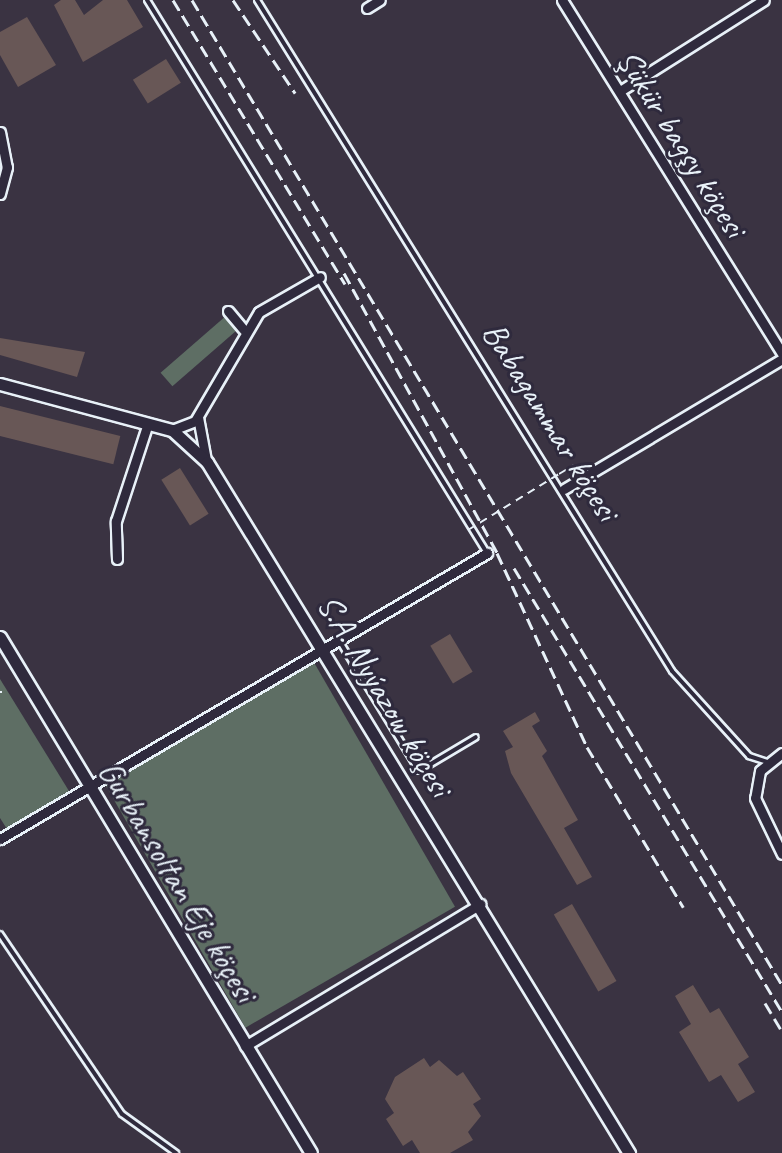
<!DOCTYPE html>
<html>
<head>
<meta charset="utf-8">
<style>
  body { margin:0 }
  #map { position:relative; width:782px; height:1153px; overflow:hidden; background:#3a3342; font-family:Caveat,sans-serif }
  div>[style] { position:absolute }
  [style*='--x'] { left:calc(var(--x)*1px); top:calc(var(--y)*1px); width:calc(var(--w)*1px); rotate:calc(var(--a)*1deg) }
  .green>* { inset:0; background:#5e6e64; transform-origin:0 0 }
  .building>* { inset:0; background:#685756; transform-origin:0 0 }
  .path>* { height:2px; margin-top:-1px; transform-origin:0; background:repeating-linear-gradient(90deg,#e8f1f8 0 8px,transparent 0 14px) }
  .roads { filter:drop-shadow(2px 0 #e8f1f8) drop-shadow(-2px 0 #e8f1f8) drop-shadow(0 2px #e8f1f8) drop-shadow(0 -2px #e8f1f8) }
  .service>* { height:4px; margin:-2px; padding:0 2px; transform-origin:2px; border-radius:2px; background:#2f2a3d }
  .minor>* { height:9px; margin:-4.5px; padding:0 4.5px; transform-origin:4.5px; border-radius:4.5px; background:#2f2a3d }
  .tertiary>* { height:11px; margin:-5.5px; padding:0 5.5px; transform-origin:5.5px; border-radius:5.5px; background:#2f2a3d }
  .rail>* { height:3px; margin-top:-1.5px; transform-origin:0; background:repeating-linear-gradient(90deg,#e8f1f8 0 12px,transparent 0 18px) }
  .path-bridge>* { height:2px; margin-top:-1px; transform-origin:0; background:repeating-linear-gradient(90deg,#e8f1f8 0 8px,transparent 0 14px) }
  span { translate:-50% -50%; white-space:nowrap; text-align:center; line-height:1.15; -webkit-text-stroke:6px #2f2a3d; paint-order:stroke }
  .street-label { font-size:34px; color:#e8f1f8 }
</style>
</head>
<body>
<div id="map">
  <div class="green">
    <div style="left:227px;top:315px;width:18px;height:88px;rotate:49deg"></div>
    <div style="left:312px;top:659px;width:286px;height:242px;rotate:60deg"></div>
    <div style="clip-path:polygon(0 679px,69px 791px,7px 829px,0 818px)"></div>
  </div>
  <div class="building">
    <div style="clip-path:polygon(61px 0,75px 0,84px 15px,103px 0,127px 0,143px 27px,83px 62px,54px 5px)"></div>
    <div style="clip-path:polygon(27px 17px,56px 65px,18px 87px,0 55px,0 32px)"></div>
    <div style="left:166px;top:59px;width:28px;height:39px;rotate:58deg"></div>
    <div style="clip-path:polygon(0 338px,85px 352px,77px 377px,0 355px)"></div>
    <div style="left:0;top:406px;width:124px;height:29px;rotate:14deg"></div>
    <div style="left:180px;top:468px;width:54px;height:22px;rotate:58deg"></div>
    <div style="left:450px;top:634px;width:44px;height:23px;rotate:59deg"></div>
    <div style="clip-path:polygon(535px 712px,540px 721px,532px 726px,547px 751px,542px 756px,578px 820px,564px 828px,592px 877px,577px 885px,511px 773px,505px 751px,513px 747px,503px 731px)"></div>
    <div style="left:572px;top:904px;width:89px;height:21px;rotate:60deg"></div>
    <div style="clip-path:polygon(693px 985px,710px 1013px,719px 1008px,749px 1057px,738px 1064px,755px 1092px,738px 1102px,721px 1075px,709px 1082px,679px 1032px,691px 1024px,675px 996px)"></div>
    <div style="clip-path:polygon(424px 1058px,430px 1067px,439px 1060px,457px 1076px,463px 1072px,481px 1099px,473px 1104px,481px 1116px,468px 1132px,473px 1140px,450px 1153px,420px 1153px,412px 1140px,403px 1146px,386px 1119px,394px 1113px,385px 1099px,395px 1077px)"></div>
  </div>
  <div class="path">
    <div style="--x:559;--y:474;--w:17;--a:-31"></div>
    <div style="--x:0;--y:692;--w:2;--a:0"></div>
  </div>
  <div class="roads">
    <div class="service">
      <div style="--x:147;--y:0;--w:649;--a:58.42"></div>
      <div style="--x:257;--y:0;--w:789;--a:58.26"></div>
      <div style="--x:672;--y:671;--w:115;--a:47.8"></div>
      <div style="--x:749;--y:756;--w:19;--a:18"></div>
      <div style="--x:340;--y:642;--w:151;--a:58.5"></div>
      <div style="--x:419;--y:771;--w:66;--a:-30.8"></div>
      <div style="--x:0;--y:934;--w:217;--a:55.9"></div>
      <div style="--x:122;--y:1114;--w:67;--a:35.8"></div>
    </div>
    <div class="minor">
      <div style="--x:562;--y:0;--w:416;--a:58.1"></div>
      <div style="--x:367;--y:8;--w:15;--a:-32"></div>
      <div style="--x:620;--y:91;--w:170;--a:-32.3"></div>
      <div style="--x:0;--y:132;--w:36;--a:79"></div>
      <div style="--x:7;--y:167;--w:28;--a:105"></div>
      <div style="--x:228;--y:311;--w:25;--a:50"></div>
      <div style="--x:198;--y:417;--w:44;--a:79.5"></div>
      <div style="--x:172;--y:430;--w:25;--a:-21"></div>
      <div style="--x:195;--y:421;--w:126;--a:-59.6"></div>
      <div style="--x:259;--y:312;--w:70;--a:-29.8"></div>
      <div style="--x:564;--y:489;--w:254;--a:-30.8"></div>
      <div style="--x:117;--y:559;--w:38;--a:-92"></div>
      <div style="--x:116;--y:521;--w:103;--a:-71.9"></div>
      <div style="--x:782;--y:753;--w:28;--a:141"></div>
      <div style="--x:760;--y:771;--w:27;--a:100"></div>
      <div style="--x:755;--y:798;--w:62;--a:64.3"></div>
      <div style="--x:0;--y:839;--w:565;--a:-30.42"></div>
      <div style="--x:245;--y:1046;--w:275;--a:-31.1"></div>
    </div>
    <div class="tertiary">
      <div style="--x:0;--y:384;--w:178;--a:15"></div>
      <div style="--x:172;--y:430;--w:47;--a:42.4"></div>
      <div style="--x:207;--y:462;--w:810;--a:58.59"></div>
      <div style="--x:0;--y:637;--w:602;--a:58.92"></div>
    </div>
  </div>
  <div class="rail">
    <div style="--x:173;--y:0;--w:332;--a:58.8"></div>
    <div style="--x:192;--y:0;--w:1148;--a:59.08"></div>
    <div style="--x:233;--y:0;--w:112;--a:56.3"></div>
    <div style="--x:344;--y:273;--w:319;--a:61.3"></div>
    <div style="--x:497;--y:553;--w:214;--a:65.1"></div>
    <div style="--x:587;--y:747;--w:187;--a:59"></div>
    <div style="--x:514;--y:568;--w:519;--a:58.88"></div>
    <div style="--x:765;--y:1003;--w:33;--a:59"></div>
  </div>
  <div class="path-bridge">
    <div style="--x:468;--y:530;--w:107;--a:-31.6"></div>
  </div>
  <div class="street-label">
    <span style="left:682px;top:143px;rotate:58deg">Şükür bagşy köçesi</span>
    <span style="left:551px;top:421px;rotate:58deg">Babagammar köçesi</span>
    <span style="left:385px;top:695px;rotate:59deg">S.A. Nyýazow köçesi</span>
    <span style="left:178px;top:881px;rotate:59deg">Gurbansoltan Eje köçesi</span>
  </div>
</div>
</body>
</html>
